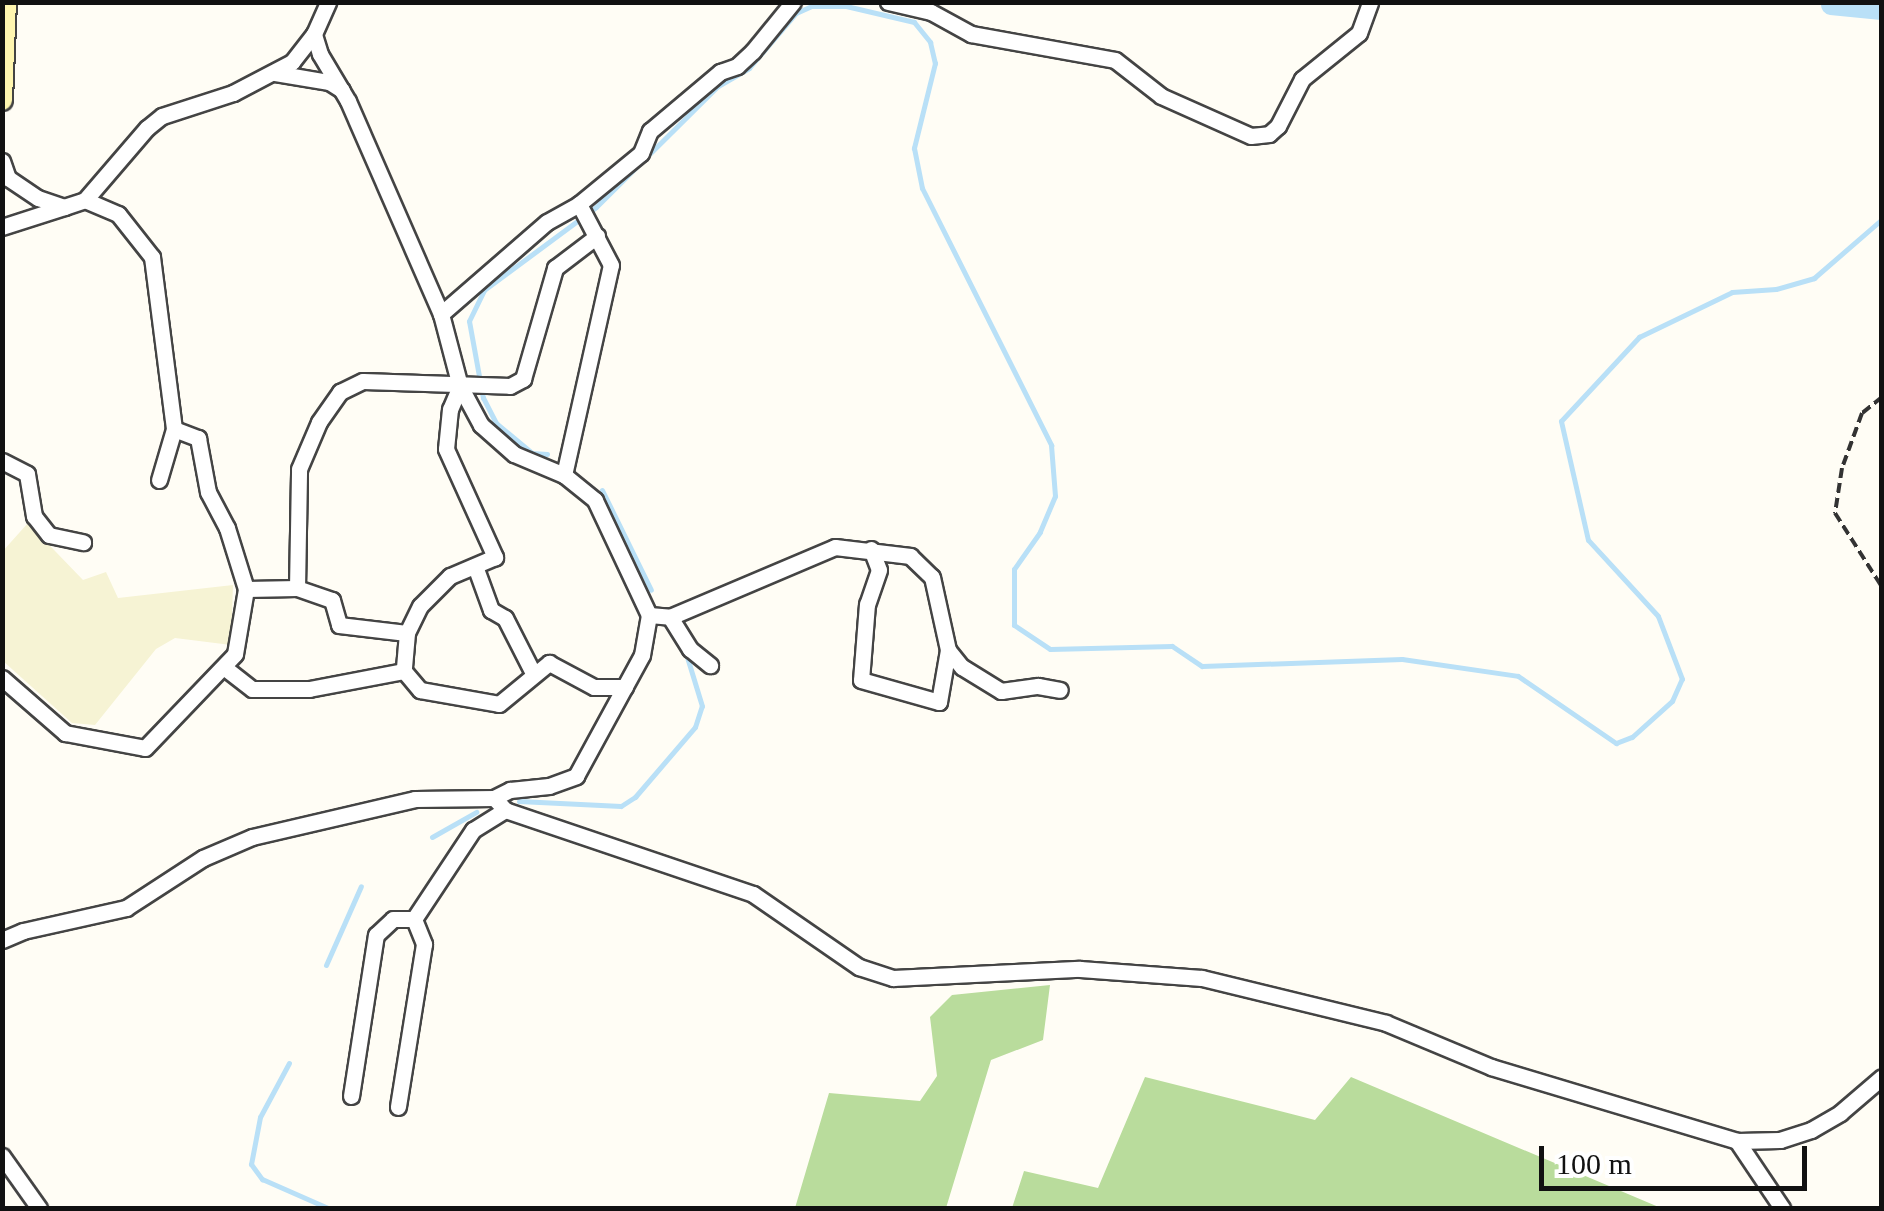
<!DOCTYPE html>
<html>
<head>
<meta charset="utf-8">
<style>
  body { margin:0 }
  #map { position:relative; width:1884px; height:1211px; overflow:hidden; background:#fffdf5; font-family:"Times New Roman",serif }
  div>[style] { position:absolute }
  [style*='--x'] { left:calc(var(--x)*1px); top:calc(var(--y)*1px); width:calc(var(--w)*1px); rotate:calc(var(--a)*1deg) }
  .farmland>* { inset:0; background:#f6f3d4 }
  .forest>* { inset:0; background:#b9dc9c }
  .stream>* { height:5px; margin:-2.5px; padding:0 2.5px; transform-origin:2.5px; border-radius:2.5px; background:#b9e0f7 }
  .canal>* { height:20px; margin:-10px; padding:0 10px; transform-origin:10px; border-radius:10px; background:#b9e0f7 }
  .path>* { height:4px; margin-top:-2px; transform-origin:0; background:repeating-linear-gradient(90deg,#333 0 10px,transparent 0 15px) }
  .roads { filter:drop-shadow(2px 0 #444) drop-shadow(-2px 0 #444) drop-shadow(0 2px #444) drop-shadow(0 -2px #444) }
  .street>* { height:15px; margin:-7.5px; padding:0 7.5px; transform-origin:7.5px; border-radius:7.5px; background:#fff }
  .secondary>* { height:20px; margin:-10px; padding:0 10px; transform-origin:10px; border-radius:10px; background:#fff6b0 }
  span { translate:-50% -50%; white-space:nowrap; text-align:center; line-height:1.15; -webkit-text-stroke:10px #fff; paint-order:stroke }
  .frame { position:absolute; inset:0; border:5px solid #111; pointer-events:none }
  .scale { position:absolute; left:1539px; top:1146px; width:268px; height:45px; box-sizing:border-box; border:5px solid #111; border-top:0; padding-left:12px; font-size:30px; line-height:35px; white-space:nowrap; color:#111; -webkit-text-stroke:8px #fff; paint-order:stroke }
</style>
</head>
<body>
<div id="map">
  <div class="farmland">
    <div style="clip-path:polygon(28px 523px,83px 580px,106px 572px,118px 598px,233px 585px,231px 645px,175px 638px,156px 649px,95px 725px,72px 723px,3px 661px,2px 552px)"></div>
  </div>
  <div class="forest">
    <div style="clip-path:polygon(1050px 985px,1043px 1040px,991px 1060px,946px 1208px,795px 1208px,829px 1093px,920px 1101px,937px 1076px,930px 1017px,952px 995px)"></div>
    <div style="clip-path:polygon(1145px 1077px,1315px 1120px,1351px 1077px,1661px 1208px,1012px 1208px,1024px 1171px,1098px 1188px)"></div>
  </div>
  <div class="stream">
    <div style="--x:547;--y:454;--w:15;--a:-176"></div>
    <div style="--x:532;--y:453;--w:47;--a:-140.2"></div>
    <div style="--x:496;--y:423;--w:28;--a:-117"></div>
    <div style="--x:483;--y:398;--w:78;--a:-100.3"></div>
    <div style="--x:469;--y:321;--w:34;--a:-64"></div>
    <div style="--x:484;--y:290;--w:139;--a:-36.5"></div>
    <div style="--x:596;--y:207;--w:172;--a:-44.8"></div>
    <div style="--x:718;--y:86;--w:36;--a:-30"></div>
    <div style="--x:749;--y:68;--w:72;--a:-49.5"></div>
    <div style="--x:796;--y:13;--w:17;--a:-24"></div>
    <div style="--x:812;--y:6;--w:34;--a:0"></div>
    <div style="--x:846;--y:6;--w:70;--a:13.2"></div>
    <div style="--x:914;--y:22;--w:26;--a:51"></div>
    <div style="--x:930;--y:42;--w:22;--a:77"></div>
    <div style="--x:935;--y:63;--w:88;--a:103.9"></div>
    <div style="--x:914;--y:148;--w:41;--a:78.7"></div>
    <div style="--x:922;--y:188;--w:288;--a:63.3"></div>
    <div style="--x:1051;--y:445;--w:51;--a:85.5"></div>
    <div style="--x:1055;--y:496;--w:39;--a:113"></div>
    <div style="--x:1040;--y:532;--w:45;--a:125.1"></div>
    <div style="--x:1014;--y:569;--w:56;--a:90"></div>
    <div style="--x:1014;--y:625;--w:43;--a:33.7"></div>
    <div style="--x:1050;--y:649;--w:122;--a:-1.4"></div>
    <div style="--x:1172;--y:646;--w:36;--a:34"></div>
    <div style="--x:1202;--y:666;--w:200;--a:-2"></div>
    <div style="--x:1402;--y:659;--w:117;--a:8.3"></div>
    <div style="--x:1518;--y:676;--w:119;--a:34.4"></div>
    <div style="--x:1616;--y:743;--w:17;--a:-21"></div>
    <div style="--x:1632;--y:737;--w:54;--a:-42"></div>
    <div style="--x:1672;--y:701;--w:24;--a:-66"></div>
    <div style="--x:1682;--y:679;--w:67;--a:-110.9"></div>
    <div style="--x:1658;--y:616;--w:103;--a:-132.6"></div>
    <div style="--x:1588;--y:540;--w:122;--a:-102.8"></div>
    <div style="--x:1561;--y:421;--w:115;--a:-47.1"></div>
    <div style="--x:1639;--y:337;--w:103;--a:-25.8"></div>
    <div style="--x:1732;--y:292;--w:44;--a:-3.9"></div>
    <div style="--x:1776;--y:289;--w:40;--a:-16"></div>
    <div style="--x:1814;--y:278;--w:90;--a:-40.9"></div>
    <div style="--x:602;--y:490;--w:111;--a:63.9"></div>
    <div style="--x:519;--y:801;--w:102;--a:2.8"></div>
    <div style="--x:621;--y:806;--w:17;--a:-33"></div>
    <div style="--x:635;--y:797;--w:92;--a:-49.4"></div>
    <div style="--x:695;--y:727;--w:22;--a:-72"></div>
    <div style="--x:702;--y:706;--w:51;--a:-107"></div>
    <div style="--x:432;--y:837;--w:51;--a:-29.6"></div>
    <div style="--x:326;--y:965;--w:86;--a:-66.1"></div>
    <div style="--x:289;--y:1063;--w:61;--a:118.2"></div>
    <div style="--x:260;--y:1117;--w:48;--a:100.8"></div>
    <div style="--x:251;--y:1164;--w:19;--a:54"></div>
    <div style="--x:262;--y:1179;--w:72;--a:23.7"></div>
  </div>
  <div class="canal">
    <div style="--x:1831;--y:5;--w:51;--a:5.6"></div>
  </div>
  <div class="path">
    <div style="--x:1882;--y:397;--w:26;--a:141"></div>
    <div style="--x:1862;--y:413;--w:59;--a:110"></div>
    <div style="--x:1842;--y:468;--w:46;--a:98.8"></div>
    <div style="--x:1835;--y:513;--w:88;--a:57.6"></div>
  </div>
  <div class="roads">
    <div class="street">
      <div style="--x:888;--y:2;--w:44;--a:13.1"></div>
      <div style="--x:931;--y:12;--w:46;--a:28.8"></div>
      <div style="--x:971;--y:34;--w:146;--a:10.2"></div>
      <div style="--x:1115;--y:60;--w:58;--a:38"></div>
      <div style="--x:1161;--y:96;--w:98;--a:24"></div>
      <div style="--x:1251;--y:136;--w:18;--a:-6"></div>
      <div style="--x:1269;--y:134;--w:12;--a:-42"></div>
      <div style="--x:1278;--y:126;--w:53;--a:-62.9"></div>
      <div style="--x:1302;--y:79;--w:73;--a:-38.9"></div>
      <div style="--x:1359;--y:33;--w:33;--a:-70"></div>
      <div style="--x:275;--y:73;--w:55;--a:9.5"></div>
      <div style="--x:329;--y:82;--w:15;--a:32"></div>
      <div style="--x:2;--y:161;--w:18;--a:71"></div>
      <div style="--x:8;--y:178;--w:36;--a:34"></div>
      <div style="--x:38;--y:198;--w:28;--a:19"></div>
      <div style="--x:64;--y:207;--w:65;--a:162.1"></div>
      <div style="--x:85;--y:200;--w:36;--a:23"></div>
      <div style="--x:118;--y:214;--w:55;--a:51.7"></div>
      <div style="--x:152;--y:257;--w:173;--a:82.7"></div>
      <div style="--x:174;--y:429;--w:26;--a:21"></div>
      <div style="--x:198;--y:438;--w:55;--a:79.5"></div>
      <div style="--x:208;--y:492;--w:41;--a:62.2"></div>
      <div style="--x:227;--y:528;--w:64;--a:72.7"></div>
      <div style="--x:64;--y:207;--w:22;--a:-18"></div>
      <div style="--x:85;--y:200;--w:95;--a:-49.3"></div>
      <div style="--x:147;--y:128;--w:19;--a:-39"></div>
      <div style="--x:162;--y:116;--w:75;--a:-17.9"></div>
      <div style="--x:233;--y:93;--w:67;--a:-27.7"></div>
      <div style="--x:292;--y:62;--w:36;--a:-52"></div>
      <div style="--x:314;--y:34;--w:35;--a:-66"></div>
      <div style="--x:441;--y:314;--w:140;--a:-41"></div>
      <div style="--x:547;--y:222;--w:37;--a:-29"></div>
      <div style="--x:579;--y:204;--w:80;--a:-39.4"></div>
      <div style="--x:641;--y:153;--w:24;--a:-68"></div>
      <div style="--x:650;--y:131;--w:92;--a:-40.1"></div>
      <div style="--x:720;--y:72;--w:18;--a:-19"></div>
      <div style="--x:737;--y:66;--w:22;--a:-43"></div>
      <div style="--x:753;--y:51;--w:63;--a:-50.8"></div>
      <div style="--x:460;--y:386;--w:25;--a:113"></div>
      <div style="--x:450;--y:409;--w:40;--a:95.7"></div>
      <div style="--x:446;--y:449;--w:119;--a:65.6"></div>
      <div style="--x:495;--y:557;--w:49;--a:157.1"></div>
      <div style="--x:450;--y:576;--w:42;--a:135"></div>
      <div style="--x:420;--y:606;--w:30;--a:116"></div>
      <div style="--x:407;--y:633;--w:38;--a:95"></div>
      <div style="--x:404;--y:671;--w:25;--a:50"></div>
      <div style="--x:420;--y:690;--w:80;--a:10"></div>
      <div style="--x:499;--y:704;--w:65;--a:-39.4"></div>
      <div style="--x:549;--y:663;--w:51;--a:28.1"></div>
      <div style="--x:594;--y:687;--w:31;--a:0"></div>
      <div style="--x:2;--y:461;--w:28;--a:27"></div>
      <div style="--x:27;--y:474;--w:43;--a:80.5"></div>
      <div style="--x:34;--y:516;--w:24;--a:52"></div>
      <div style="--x:49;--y:535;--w:35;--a:12"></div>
      <div style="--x:564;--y:475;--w:215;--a:-77.4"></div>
      <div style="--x:611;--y:265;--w:69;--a:-117.7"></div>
      <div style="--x:159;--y:480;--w:53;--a:-73.6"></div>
      <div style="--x:871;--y:549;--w:22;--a:69"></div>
      <div style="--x:879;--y:570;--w:36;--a:109"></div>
      <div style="--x:867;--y:604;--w:76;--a:94.5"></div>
      <div style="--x:861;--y:680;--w:81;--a:15.8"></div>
      <div style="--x:939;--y:702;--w:53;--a:-80.2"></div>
      <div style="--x:475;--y:566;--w:47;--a:70"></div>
      <div style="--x:491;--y:610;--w:16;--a:30"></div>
      <div style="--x:505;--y:618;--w:62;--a:63"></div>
      <div style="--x:297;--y:588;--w:37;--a:19"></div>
      <div style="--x:332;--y:600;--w:26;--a:74"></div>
      <div style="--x:339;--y:625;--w:68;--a:6.7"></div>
      <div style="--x:649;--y:615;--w:21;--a:5"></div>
      <div style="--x:670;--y:617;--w:179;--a:-23"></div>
      <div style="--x:835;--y:547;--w:76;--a:6.8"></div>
      <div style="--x:910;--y:556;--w:30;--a:44"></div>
      <div style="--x:932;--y:577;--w:75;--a:77.6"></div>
      <div style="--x:948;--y:650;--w:22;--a:51"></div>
      <div style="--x:962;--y:667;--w:46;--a:31.6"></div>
      <div style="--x:1001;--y:691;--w:37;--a:-8"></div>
      <div style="--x:1038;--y:686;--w:22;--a:10"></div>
      <div style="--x:670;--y:617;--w:38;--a:58"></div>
      <div style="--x:690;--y:649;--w:26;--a:39"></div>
      <div style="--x:225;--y:668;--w:34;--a:38"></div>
      <div style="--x:252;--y:689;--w:57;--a:0"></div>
      <div style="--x:309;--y:689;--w:97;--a:-10.7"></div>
      <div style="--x:2;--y:678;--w:84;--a:41.1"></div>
      <div style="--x:65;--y:733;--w:81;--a:10.6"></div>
      <div style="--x:145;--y:748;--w:130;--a:-46.2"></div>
      <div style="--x:235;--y:654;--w:66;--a:-80.4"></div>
      <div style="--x:246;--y:589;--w:51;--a:-1.1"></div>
      <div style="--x:297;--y:588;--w:119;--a:-89"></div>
      <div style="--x:299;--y:469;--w:51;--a:-66.9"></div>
      <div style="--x:319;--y:422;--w:37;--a:-55"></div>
      <div style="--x:340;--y:392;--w:25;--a:-26"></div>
      <div style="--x:363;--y:381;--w:147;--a:1.9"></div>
      <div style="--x:510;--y:386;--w:15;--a:-28"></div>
      <div style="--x:523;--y:379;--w:116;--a:-73.9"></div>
      <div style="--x:555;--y:268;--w:53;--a:-37.3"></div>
      <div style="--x:494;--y:798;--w:16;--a:47"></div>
      <div style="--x:505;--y:810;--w:262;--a:18.7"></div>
      <div style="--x:753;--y:894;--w:129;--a:34.6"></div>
      <div style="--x:859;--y:967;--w:36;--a:18"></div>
      <div style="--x:893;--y:978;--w:187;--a:-2.8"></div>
      <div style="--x:1080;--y:969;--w:122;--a:4.2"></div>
      <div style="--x:1202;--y:978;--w:189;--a:13.7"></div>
      <div style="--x:1386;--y:1023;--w:114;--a:22.7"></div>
      <div style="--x:1491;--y:1067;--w:257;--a:16.7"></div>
      <div style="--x:1737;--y:1141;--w:43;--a:-1.3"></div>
      <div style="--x:1780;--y:1140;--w:33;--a:-18"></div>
      <div style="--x:1811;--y:1130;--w:34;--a:-30"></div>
      <div style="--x:1840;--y:1113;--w:55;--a:-40.6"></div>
      <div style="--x:414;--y:919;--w:107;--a:-56.5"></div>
      <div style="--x:473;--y:830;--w:38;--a:-32"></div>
      <div style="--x:2;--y:940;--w:23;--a:-23"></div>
      <div style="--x:23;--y:931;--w:106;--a:-12.6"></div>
      <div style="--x:126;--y:908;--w:92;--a:-33"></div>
      <div style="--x:203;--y:858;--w:53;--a:-23.2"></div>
      <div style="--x:252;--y:837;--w:167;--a:-13.1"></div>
      <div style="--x:415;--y:799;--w:79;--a:-0.7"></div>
      <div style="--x:494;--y:798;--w:18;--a:-27"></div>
      <div style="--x:510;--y:790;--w:39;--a:-6"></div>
      <div style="--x:549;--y:786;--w:29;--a:-20"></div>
      <div style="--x:576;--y:776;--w:138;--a:-61.4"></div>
      <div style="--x:642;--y:655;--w:41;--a:-80.1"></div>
      <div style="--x:649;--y:615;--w:127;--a:-115.2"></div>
      <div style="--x:595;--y:500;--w:40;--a:-141"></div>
      <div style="--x:564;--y:475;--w:54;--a:-157.2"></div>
      <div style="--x:514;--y:454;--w:44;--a:-138.7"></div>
      <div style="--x:481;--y:425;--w:44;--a:-118.3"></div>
      <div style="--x:460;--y:386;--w:74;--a:-104.8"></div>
      <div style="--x:441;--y:314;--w:232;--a:-113.6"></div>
      <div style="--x:348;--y:101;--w:55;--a:-120.8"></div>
      <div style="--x:320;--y:54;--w:21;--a:-107"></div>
      <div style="--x:351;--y:1096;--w:163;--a:-81.2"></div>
      <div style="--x:376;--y:935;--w:23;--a:-43"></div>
      <div style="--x:393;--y:919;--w:21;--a:0"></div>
      <div style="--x:414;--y:919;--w:27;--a:68"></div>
      <div style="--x:424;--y:944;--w:165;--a:99.1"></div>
      <div style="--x:1737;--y:1141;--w:81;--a:56.1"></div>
      <div style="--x:2;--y:1156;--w:64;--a:54.6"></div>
    </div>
    <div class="secondary">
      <div style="--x:2;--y:100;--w:98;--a:-87.7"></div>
    </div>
  </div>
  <div class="frame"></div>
  <div class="scale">100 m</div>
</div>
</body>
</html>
